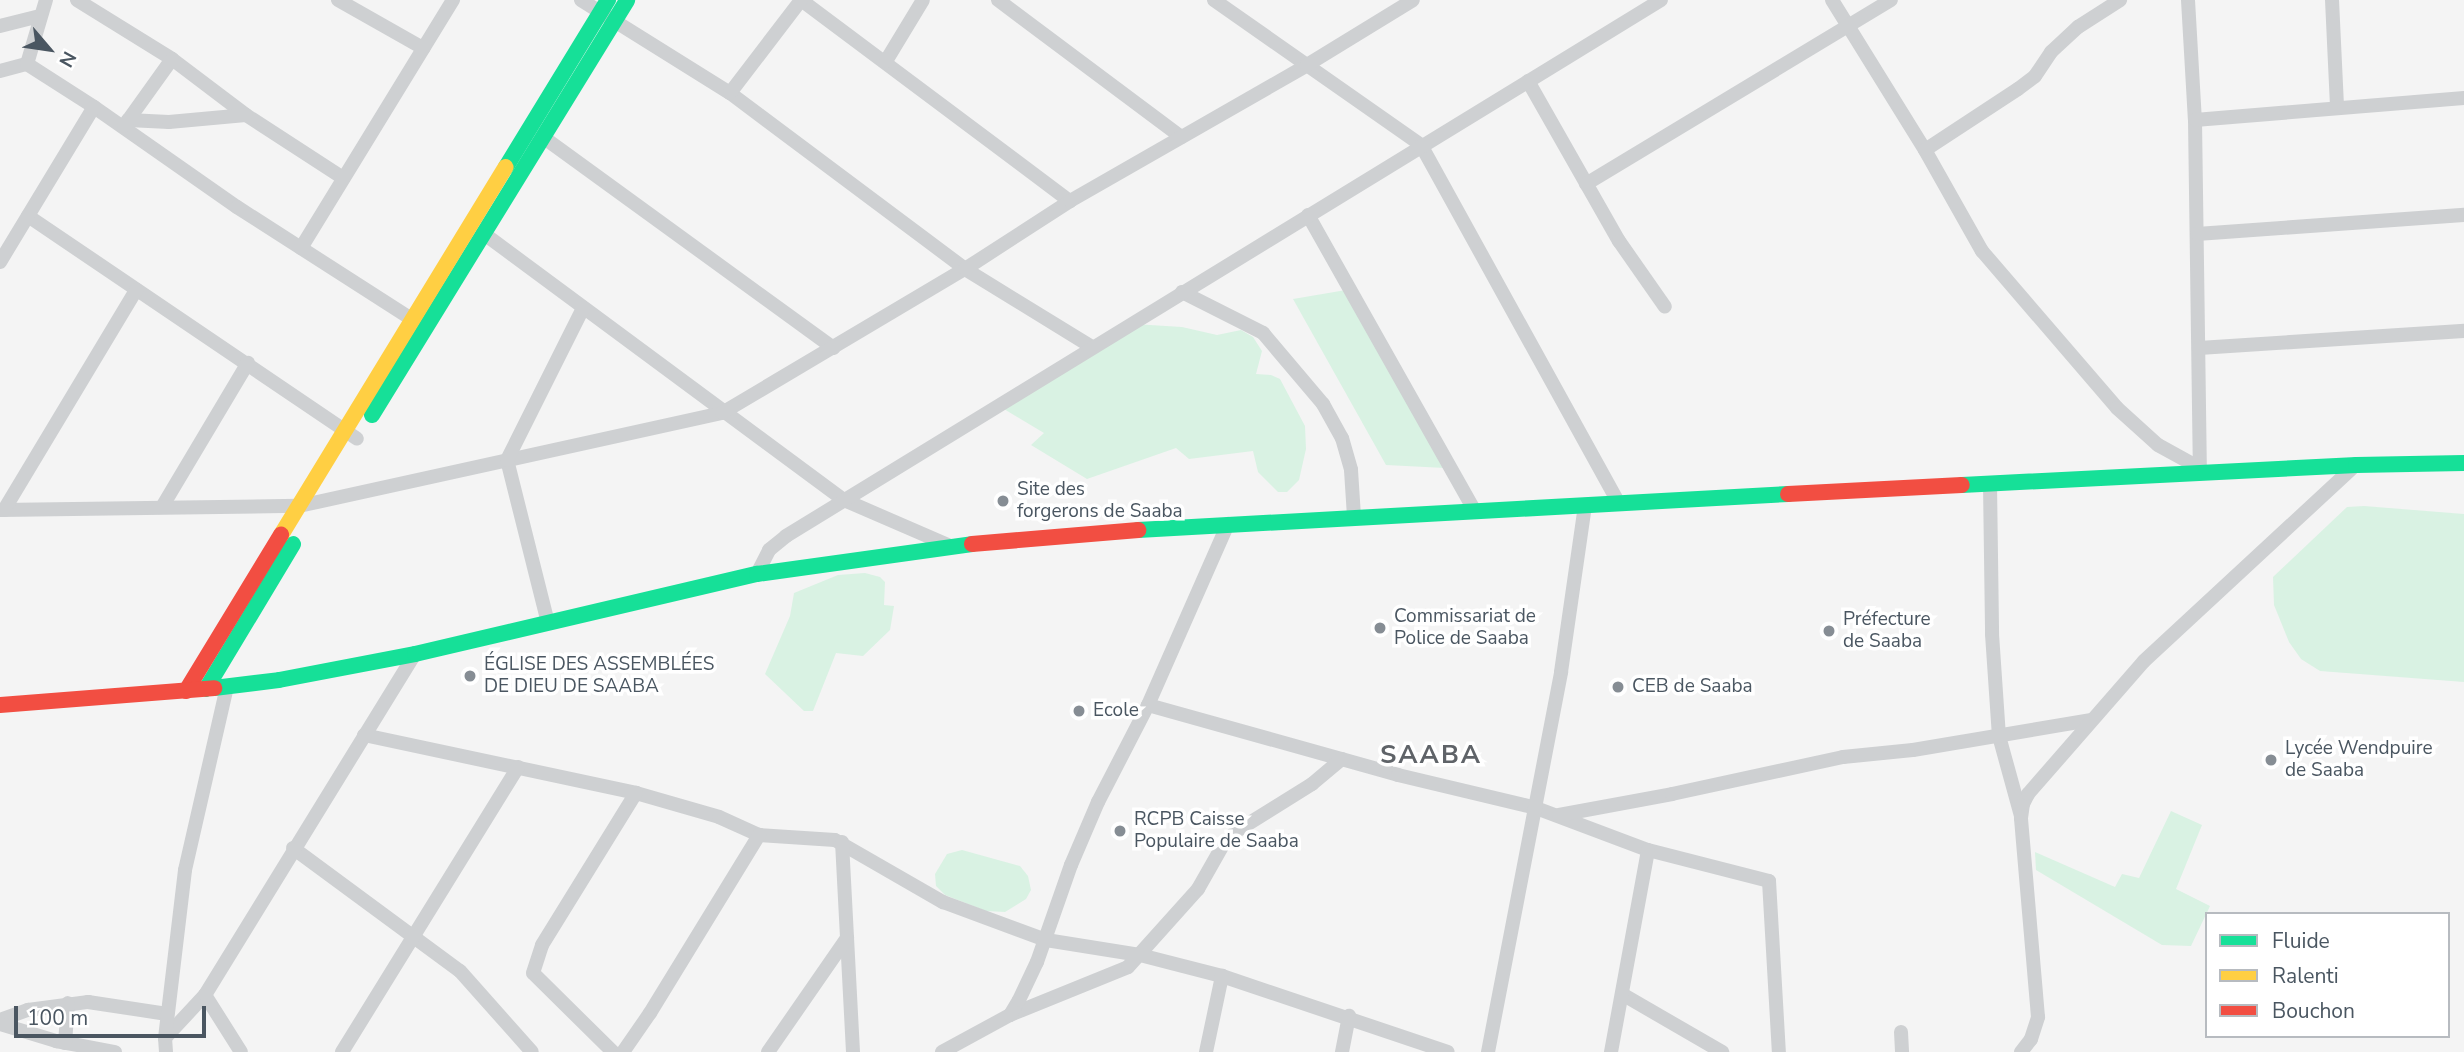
<!DOCTYPE html>
<html>
<head>
<meta charset="utf-8">
<style>
  body { margin:0 }
  #map { position:relative; width:2464px; height:1052px; overflow:hidden; background:#f4f4f4; font-family:"Nunito Sans",sans-serif }
  div>[style] { position:absolute }
  [style*='--x'] { left:calc(var(--x)*1px); top:calc(var(--y)*1px); width:calc(var(--w)*1px); rotate:calc(var(--a)*1deg) }
  .green>* { inset:0; background:#d9f2e3 }
  .street>* { height:14px; margin:-7px; padding:0 7px; transform-origin:7px; border-radius:7px; background:#ced0d2 }
  .fast>* { height:16px; margin:-8px; padding:0 8px; transform-origin:8px; border-radius:8px; background:#16e098 }
  .slow>* { height:16px; margin:-8px; padding:0 8px; transform-origin:8px; border-radius:8px; background:#ffcf43 }
  .jam>* { height:16px; margin:-8px; padding:0 8px; transform-origin:8px; border-radius:8px; background:#f24e42 }
  .dots>* { width:19px; height:19px; translate:-50% -50%; box-sizing:border-box; border:4px solid #fff; border-radius:50% }
  span { translate:-50% -50%; white-space:nowrap; text-align:center; line-height:1.15; -webkit-text-stroke:7px #fff; paint-order:stroke }
  .poi-label { font-size:19px; color:#4a5661 }
  .left { translate:0 -50%; text-align:left }
  .district-label { font-size:26px; color:#5f6368; font-weight:700; letter-spacing:2px }
  .legend { position:absolute; left:2205px; top:912px; width:245px; height:126px; box-sizing:border-box; background:#fff; border:2px solid #b7bbc0; margin:0; padding:9px 12px; list-style:none; font-size:21px; color:#4a5661 }
  .legend li { display:flex; align-items:center; gap:14px; height:35px }
  .legend b { width:35px; border:2px solid #b7bbc0 }
  .north { position:absolute; left:14px; top:14px; width:70px; height:70px; -webkit-text-stroke:5px #fff; paint-order:stroke; rotate:119deg; font-size:19px; font-weight:700; line-height:28px; text-align:center; color:#4a5661 }
  .north::after { content:''; display:block; margin:auto; width:24px; height:32px; background:#4a5661; clip-path:polygon(50% 0,100% 100%,50% 72%,0 100%) }
  .scale { position:absolute; left:14px; top:1006px; width:192px; height:32px; box-sizing:border-box; border:4px solid #4a5661; border-top:0; padding-left:9px; font-size:21px; line-height:24px; white-space:nowrap; color:#4a5661; -webkit-text-stroke:5px #fff; paint-order:stroke }
</style>
</head>
<body>
<div id="map">
  <div class="green">
    <div style="clip-path:polygon(1346px 290px,1445px 468px,1386px 465px,1293px 299px)"></div>
    <div style="clip-path:polygon(1134px 324px,1182px 327px,1217px 335px,1241px 330px,1253px 337px,1262px 351px,1256px 374px,1271px 375px,1280px 379px,1305px 426px,1306px 449px,1299px 480px,1287px 492px,1278px 492px,1258px 472px,1253px 451px,1189px 459px,1176px 448px,1087px 479px,1031px 445px,1044px 433px,999px 406px)"></div>
    <div style="clip-path:polygon(2364px 506px,2464px 514px,2464px 682px,2320px 671px,2301px 659px,2289px 642px,2274px 605px,2273px 577px,2347px 507px)"></div>
    <div style="clip-path:polygon(865px 573px,880px 577px,885px 582px,884px 605px,894px 606px,890px 630px,863px 656px,836px 653px,813px 711px,804px 711px,765px 674px,790px 616px,794px 593px,838px 575px)"></div>
    <div style="clip-path:polygon(2171px 811px,2202px 825px,2176px 889px,2210px 906px,2191px 946px,2162px 945px,2036px 870px,2035px 852px,2115px 887px,2122px 874px,2139px 878px)"></div>
    <div style="clip-path:polygon(962px 850px,1020px 866px,1028px 876px,1031px 890px,1026px 899px,1005px 912px,986px 911px,945px 895px,936px 886px,935px 874px,947px 854px)"></div>
  </div>
  <div class="street">
    <div style="--x:77;--y:0;--w:112;--a:31.8"></div>
    <div style="--x:172;--y:59;--w:93;--a:37.1"></div>
    <div style="--x:246;--y:115;--w:116;--a:33"></div>
    <div style="--x:338;--y:0;--w:98;--a:29.5"></div>
    <div style="--x:581;--y:0;--w:176;--a:32"></div>
    <div style="--x:730;--y:93;--w:294;--a:36.8"></div>
    <div style="--x:965;--y:269;--w:149;--a:31.6"></div>
    <div style="--x:801;--y:0;--w:336;--a:36.8"></div>
    <div style="--x:998;--y:0;--w:229;--a:36.8"></div>
    <div style="--x:1214;--y:0;--w:253;--a:35"></div>
    <div style="--x:1421;--y:145;--w:410;--a:61.1"></div>
    <div style="--x:1832;--y:0;--w:176;--a:58.2"></div>
    <div style="--x:1925;--y:150;--w:116;--a:60.6"></div>
    <div style="--x:1982;--y:251;--w:207;--a:49.3"></div>
    <div style="--x:2117;--y:408;--w:55;--a:42.1"></div>
    <div style="--x:2158;--y:445;--w:48;--a:28.7"></div>
    <div style="--x:2188;--y:0;--w:120;--a:86.7"></div>
    <div style="--x:2195;--y:120;--w:353;--a:89.2"></div>
    <div style="--x:2332;--y:0;--w:107;--a:87.3"></div>
    <div style="--x:0;--y:26;--w:41;--a:-14"></div>
    <div style="--x:886;--y:61;--w:71;--a:-58.8"></div>
    <div style="--x:27;--y:64;--w:67;--a:-73.5"></div>
    <div style="--x:0;--y:71;--w:28;--a:-15"></div>
    <div style="--x:27;--y:64;--w:80;--a:32.7"></div>
    <div style="--x:94;--y:107;--w:174;--a:35"></div>
    <div style="--x:237;--y:207;--w:209;--a:32.7"></div>
    <div style="--x:1528;--y:81;--w:184;--a:60.4"></div>
    <div style="--x:1619;--y:241;--w:80;--a:55.1"></div>
    <div style="--x:730;--y:93;--w:117;--a:-52.6"></div>
    <div style="--x:128;--y:120;--w:41;--a:2.8"></div>
    <div style="--x:169;--y:122;--w:77;--a:-5.2"></div>
    <div style="--x:2195;--y:120;--w:270;--a:-4.7"></div>
    <div style="--x:124;--y:126;--w:82;--a:-54.4"></div>
    <div style="--x:543;--y:137;--w:359;--a:36"></div>
    <div style="--x:1925;--y:150;--w:111;--a:-33.3"></div>
    <div style="--x:2018;--y:89;--w:21;--a:-37"></div>
    <div style="--x:2035;--y:76;--w:29;--a:-56"></div>
    <div style="--x:2051;--y:52;--w:37;--a:-43"></div>
    <div style="--x:2078;--y:27;--w:50;--a:-32.7"></div>
    <div style="--x:1586;--y:184;--w:356;--a:-31.1"></div>
    <div style="--x:1308;--y:215;--w:340;--a:60.6"></div>
    <div style="--x:28;--y:216;--w:397;--a:34.1"></div>
    <div style="--x:483;--y:233;--w:449;--a:36.5"></div>
    <div style="--x:844;--y:500;--w:113;--a:23.4"></div>
    <div style="--x:2197;--y:234;--w:268;--a:-4.1"></div>
    <div style="--x:301;--y:248;--w:291;--a:-58.5"></div>
    <div style="--x:0;--y:262;--w:181;--a:-58.8"></div>
    <div style="--x:1182;--y:292;--w:91;--a:26.8"></div>
    <div style="--x:1263;--y:333;--w:93;--a:49.8"></div>
    <div style="--x:1323;--y:404;--w:39;--a:61"></div>
    <div style="--x:1342;--y:438;--w:33;--a:74"></div>
    <div style="--x:1351;--y:470;--w:47;--a:86.3"></div>
    <div style="--x:2199;--y:348;--w:266;--a:-3.7"></div>
    <div style="--x:1990;--y:484;--w:150;--a:89.2"></div>
    <div style="--x:1992;--y:634;--w:102;--a:86.1"></div>
    <div style="--x:1999;--y:736;--w:83;--a:74.6"></div>
    <div style="--x:162;--y:507;--w:168;--a:-59.2"></div>
    <div style="--x:0;--y:510;--w:299;--a:-0.8"></div>
    <div style="--x:299;--y:506;--w:433;--a:-12.4"></div>
    <div style="--x:722;--y:413;--w:282;--a:-30.7"></div>
    <div style="--x:965;--y:269;--w:125;--a:-32.9"></div>
    <div style="--x:1070;--y:201;--w:273;--a:-29.8"></div>
    <div style="--x:1307;--y:65;--w:124;--a:-31.5"></div>
    <div style="--x:4;--y:510;--w:257;--a:-59"></div>
    <div style="--x:757;--y:574;--w:27;--a:-63"></div>
    <div style="--x:769;--y:550;--w:22;--a:-39"></div>
    <div style="--x:786;--y:536;--w:1026;--a:-31.49"></div>
    <div style="--x:548;--y:623;--w:168;--a:-104.1"></div>
    <div style="--x:507;--y:460;--w:170;--a:-63.4"></div>
    <div style="--x:1148;--y:705;--w:260;--a:15.6"></div>
    <div style="--x:1398;--y:775;--w:142;--a:13.4"></div>
    <div style="--x:1536;--y:808;--w:120;--a:20.6"></div>
    <div style="--x:1648;--y:850;--w:125;--a:14.4"></div>
    <div style="--x:1769;--y:881;--w:171;--a:86.7"></div>
    <div style="--x:364;--y:735;--w:278;--a:12"></div>
    <div style="--x:636;--y:793;--w:86;--a:16.1"></div>
    <div style="--x:719;--y:817;--w:44;--a:24.2"></div>
    <div style="--x:759;--y:835;--w:76;--a:3.8"></div>
    <div style="--x:835;--y:840;--w:125;--a:29.9"></div>
    <div style="--x:943;--y:902;--w:110;--a:20.3"></div>
    <div style="--x:1046;--y:940;--w:95;--a:9.1"></div>
    <div style="--x:1140;--y:955;--w:85;--a:14.4"></div>
    <div style="--x:1222;--y:976;--w:238;--a:18.6"></div>
    <div style="--x:1559;--y:815;--w:115;--a:-10.5"></div>
    <div style="--x:1672;--y:794;--w:175;--a:-12.2"></div>
    <div style="--x:1843;--y:757;--w:70;--a:-5.7"></div>
    <div style="--x:1913;--y:750;--w:181;--a:-9.6"></div>
    <div style="--x:842;--y:842;--w:210;--a:87"></div>
    <div style="--x:293;--y:848;--w:207;--a:36.4"></div>
    <div style="--x:460;--y:971;--w:108;--a:48.4"></div>
    <div style="--x:1622;--y:994;--w:116;--a:30.1"></div>
    <div style="--x:205;--y:995;--w:67;--a:57.7"></div>
    <div style="--x:1010;--y:1015;--w:127;--a:-22.1"></div>
    <div style="--x:1128;--y:967;--w:105;--a:-48.1"></div>
    <div style="--x:1198;--y:889;--w:51;--a:-60.4"></div>
    <div style="--x:1223;--y:845;--w:18;--a:-47"></div>
    <div style="--x:1235;--y:832;--w:91;--a:-31.9"></div>
    <div style="--x:1312;--y:784;--w:39;--a:-40"></div>
    <div style="--x:0;--y:1020;--w:30;--a:-20"></div>
    <div style="--x:28;--y:1010;--w:61;--a:-7.6"></div>
    <div style="--x:88;--y:1002;--w:80;--a:8.6"></div>
    <div style="--x:0;--y:1024;--w:59;--a:16.9"></div>
    <div style="--x:56;--y:1041;--w:60;--a:10.6"></div>
    <div style="--x:1901;--y:1032;--w:20;--a:87"></div>
    <div style="--x:165;--y:1038;--w:59;--a:-47.1"></div>
    <div style="--x:205;--y:995;--w:400;--a:-58.4"></div>
    <div style="--x:65;--y:1043;--w:40;--a:-85.7"></div>
    <div style="--x:166;--y:1052;--w:14;--a:-94"></div>
    <div style="--x:165;--y:1038;--w:169;--a:-83.2"></div>
    <div style="--x:185;--y:870;--w:188;--a:-77.1"></div>
    <div style="--x:342;--y:1052;--w:335;--a:-58.3"></div>
    <div style="--x:613;--y:1052;--w:112;--a:-135.4"></div>
    <div style="--x:533;--y:973;--w:29;--a:-72"></div>
    <div style="--x:542;--y:945;--w:179;--a:-58.3"></div>
    <div style="--x:623;--y:1052;--w:47;--a:-55.3"></div>
    <div style="--x:650;--y:1013;--w:209;--a:-58.5"></div>
    <div style="--x:768;--y:1052;--w:139;--a:-55.3"></div>
    <div style="--x:942;--y:1052;--w:77;--a:-28.6"></div>
    <div style="--x:1010;--y:1015;--w:17;--a:-59"></div>
    <div style="--x:1019;--y:1000;--w:42;--a:-64.7"></div>
    <div style="--x:1037;--y:962;--w:103;--a:-70.7"></div>
    <div style="--x:1071;--y:865;--w:69;--a:-66.8"></div>
    <div style="--x:1098;--y:802;--w:109;--a:-62.7"></div>
    <div style="--x:1148;--y:705;--w:198;--a:-66.2"></div>
    <div style="--x:1206;--y:1052;--w:78;--a:-78.1"></div>
    <div style="--x:1342;--y:1052;--w:37;--a:-79"></div>
    <div style="--x:1488;--y:1052;--w:387;--a:-79.1"></div>
    <div style="--x:1561;--y:672;--w:169;--a:-81.8"></div>
    <div style="--x:1611;--y:1052;--w:205;--a:-79.6"></div>
    <div style="--x:2021;--y:1052;--w:16;--a:-52"></div>
    <div style="--x:2031;--y:1039;--w:23;--a:-72"></div>
    <div style="--x:2038;--y:1017;--w:200;--a:-94.9"></div>
    <div style="--x:2021;--y:818;--w:14;--a:-82"></div>
    <div style="--x:2023;--y:804;--w:11;--a:-63"></div>
    <div style="--x:2028;--y:794;--w:176;--a:-48.9"></div>
    <div style="--x:2144;--y:661;--w:289;--a:-42.8"></div>
  </div>
  <div class="fast">
    <div style="--x:506;--y:167;--w:196;--a:-58.6"></div>
    <div style="--x:372;--y:415;--w:487;--a:-58.4"></div>
    <div style="--x:1962;--y:485;--w:395;--a:-2.9"></div>
    <div style="--x:2356;--y:465;--w:108;--a:-1.1"></div>
    <div style="--x:1138;--y:530;--w:651;--a:-3.17"></div>
    <div style="--x:214;--y:688;--w:65;--a:-7"></div>
    <div style="--x:279;--y:680;--w:138;--a:-10.8"></div>
    <div style="--x:415;--y:654;--w:351;--a:-13.2"></div>
    <div style="--x:757;--y:574;--w:217;--a:-7.9"></div>
    <div style="--x:206;--y:689;--w:169;--a:-59"></div>
  </div>
  <div class="slow">
    <div style="--x:281;--y:535;--w:431;--a:-58.6"></div>
  </div>
  <div class="jam">
    <div style="--x:1788;--y:494;--w:174;--a:-3"></div>
    <div style="--x:972;--y:544;--w:167;--a:-4.8"></div>
    <div style="--x:186;--y:691;--w:183;--a:-58.7"></div>
    <div style="--x:0;--y:705;--w:215;--a:-4.5"></div>
  </div>
  <div class="dots">
    <div style="left:1003px;top:501px;background:#868d94"></div>
    <div style="left:1380px;top:628px;background:#868d94"></div>
    <div style="left:1829px;top:631px;background:#868d94"></div>
    <div style="left:470px;top:676px;background:#868d94"></div>
    <div style="left:1618px;top:687px;background:#868d94"></div>
    <div style="left:1079px;top:711px;background:#868d94"></div>
    <div style="left:2271px;top:760px;background:#868d94"></div>
    <div style="left:1120px;top:831px;background:#868d94"></div>
  </div>
  <div class="poi-label">
    <span class="left" style="left:1017px;top:501px">Site des<br>forgerons de Saaba</span>
    <span class="left" style="left:1394px;top:628px">Commissariat de<br>Police de Saaba</span>
    <span class="left" style="left:1843px;top:631px">Préfecture<br>de Saaba</span>
    <span class="left" style="left:484px;top:676px">ÉGLISE DES ASSEMBLÉES<br>DE DIEU DE SAABA</span>
    <span class="left" style="left:1632px;top:687px">CEB de Saaba</span>
    <span class="left" style="left:1093px;top:711px">Ecole</span>
    <span class="left" style="left:2285px;top:760px">Lycée Wendpuire<br>de Saaba</span>
    <span class="left" style="left:1134px;top:831px">RCPB Caisse<br>Populaire de Saaba</span>
  </div>
  <div class="district-label">
    <span style="left:1431px;top:755px">SAABA</span>
  </div>
  <ul class="legend">
  <li><b style="height:9px;background:#16e098"></b>Fluide</li>
  <li><b style="height:9px;background:#ffcf43"></b>Ralenti</li>
  <li><b style="height:9px;background:#f24e42"></b>Bouchon</li>
  </ul>
  <div class="north">N</div>
  <div class="scale">100 m</div>
</div>
</body>
</html>
